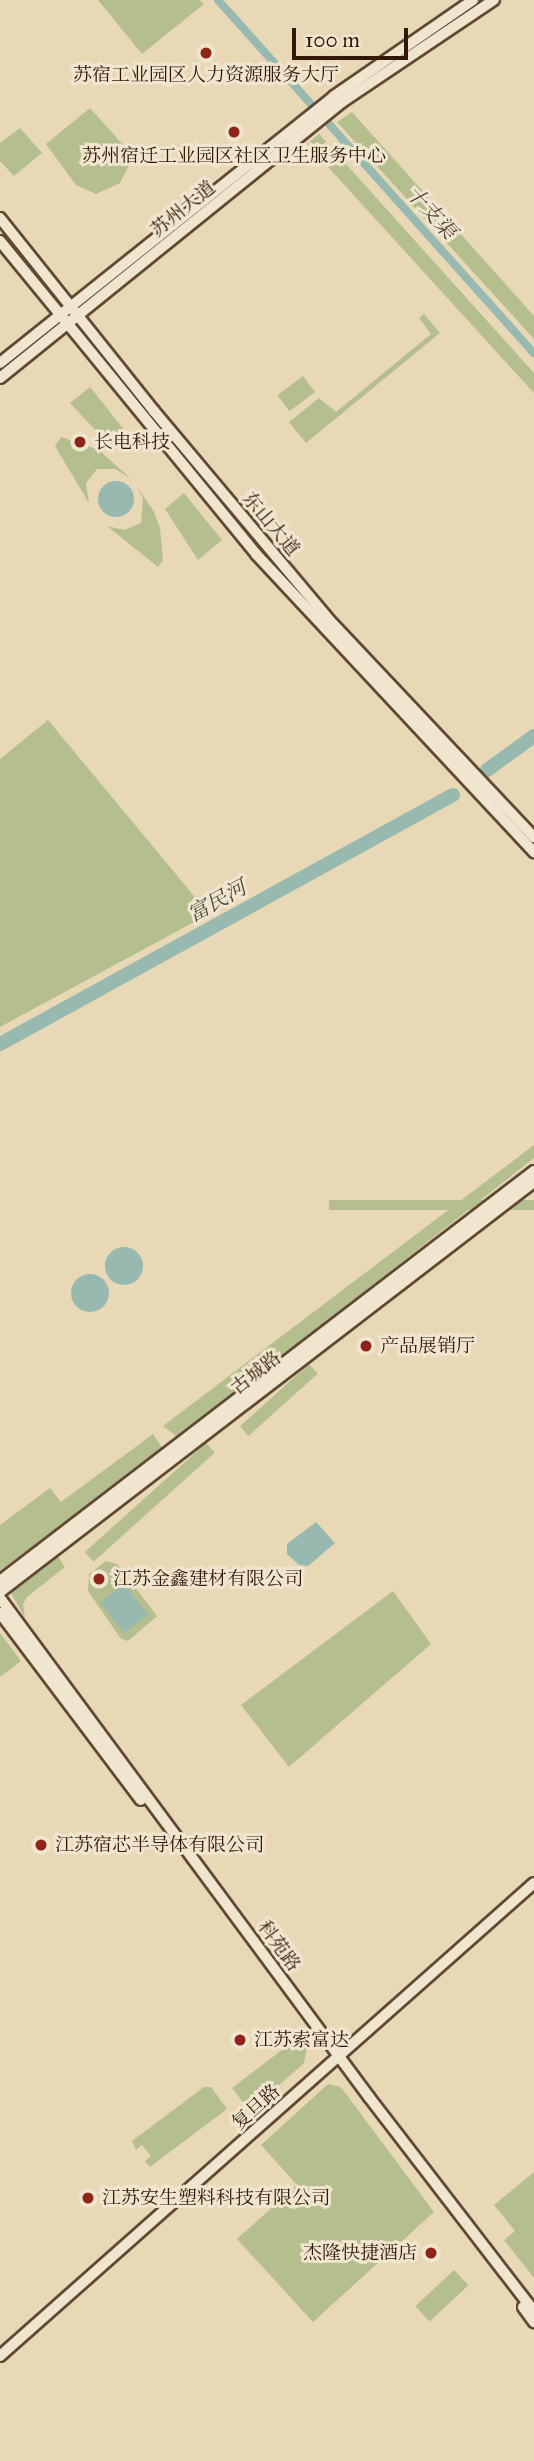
<!DOCTYPE html>
<html>
<head>
<meta charset="utf-8">
<style>
  body { margin:0 }
  #map { position:relative; width:534px; height:2461px; overflow:hidden; background:#e8d8b6; font-family:"IM FELL Great Primer","Noto Serif SC",serif }
  div>[style] { position:absolute }
  [style*='--x'] { left:calc(var(--x)*1px); top:calc(var(--y)*1px); width:calc(var(--w)*1px); rotate:calc(var(--a)*1deg) }
  .green>* { inset:0; background:#b5bf8e; transform-origin:0 0 }
  .water>* { inset:0; background:#97b9b0; transform-origin:0 0 }
  .round { border-radius:50% }
  .canal>* { height:8px; margin:-4px; padding:0 4px; transform-origin:4px; border-radius:4px; background:#97b9b0 }
  .river>* { height:14px; margin:-7px; padding:0 7px; transform-origin:7px; border-radius:7px; background:#97b9b0 }
  .roads { filter:drop-shadow(2px 0 #604933) drop-shadow(-2px 0 #604933) drop-shadow(0 2px #604933) drop-shadow(0 -2px #604933) }
  .tertiary>* { height:10px; margin:-5px; padding:0 5px; transform-origin:5px; border-radius:5px; background:#f0e6d0 }
  .secondary>* { height:10px; margin:-5px; padding:0 5px; transform-origin:5px; border-radius:5px; background:#f0e6d0 }
  .dots>* { width:19px; height:19px; translate:-50% -50%; box-sizing:border-box; border:4px solid #f0e6d0; border-radius:50% }
  span { translate:-50% -50%; white-space:nowrap; text-align:center; line-height:1.15; -webkit-text-stroke:6px #f0e6d0; paint-order:stroke }
  .poi-label { font-size:19px; color:#321907 }
  .left { translate:0 -50%; text-align:left }
  .right { translate:-100% -50%; text-align:right }
  .street-label { font-size:19px; color:#321907 }
  .water-label { font-size:21px; color:#50493a; font-style:italic }
  .scale { position:absolute; left:292px; top:28px; width:116px; height:32px; box-sizing:border-box; border:4px solid #321907; border-top:0; padding-left:9px; font-size:21px; line-height:24px; white-space:nowrap; color:#321907; -webkit-text-stroke:5px #f0e6d0; paint-order:stroke }
</style>
</head>
<body>
<div id="map">
  <div class="green">
    <div style="clip-path:polygon(98px 0,200px 0,204px 4px,142px 54px)"></div>
    <div style="clip-path:polygon(90px 108px,124px 146px,131px 161px,120px 183px,96px 194px,76px 185px,46px 144px)"></div>
    <div style="clip-path:polygon(352px 112px,534px 316px,534px 339px,337px 122px)"></div>
    <div style="clip-path:polygon(20px 128px,42px 153px,14px 176px,0 161px,0 143px)"></div>
    <div style="clip-path:polygon(319px 134px,534px 373px,534px 393px,307px 144px)"></div>
    <div style="clip-path:polygon(424px 314px,440px 333px,306px 443px,289px 422px,319px 398px,336px 412px,431px 334px,419px 318px)"></div>
    <div style="left:303px;top:376px;width:20px;height:32px;rotate:53deg"></div>
    <div style="clip-path:polygon(90px 387px,130px 437px,114px 450px,70px 403px)"></div>
    <div style="clip-path:polygon(61px 437px,99px 450px,131px 479px,115px 469px,97px 469px,86px 483px,89px 503px,55px 446px)"></div>
    <div style="clip-path:polygon(137px 486px,154px 512px,160px 528px,163px 560px,158px 567px,107px 526px,124px 530px,141px 523px,143px 498px)"></div>
    <div style="clip-path:polygon(184px 493px,222px 540px,198px 560px,165px 509px)"></div>
    <div style="clip-path:polygon(48px 720px,209px 914px,0 1027px,0 759px)"></div>
    <div style="clip-path:polygon(534px 1145px,534px 1158px,298px 1344px,176px 1436px,163px 1426px)"></div>
    <div style="left:534px;top:1200px;width:10px;height:205px;rotate:90deg"></div>
    <div style="left:309px;top:1364px;width:13px;height:93px;rotate:48deg"></div>
    <div style="clip-path:polygon(153px 1434px,163px 1449px,0 1571px,0 1525px,50px 1488px,61px 1502px)"></div>
    <div style="left:206px;top:1443px;width:13px;height:163px;rotate:48deg"></div>
    <div style="clip-path:polygon(58px 1557px,65px 1567px,27px 1597px,23px 1604px,25px 1618px,11px 1593px)"></div>
    <div style="clip-path:polygon(106px 1561px,117px 1564px,157px 1616px,128px 1641px,121px 1639px,88px 1591px,89px 1574px)"></div>
    <div style="clip-path:polygon(393px 1591px,431px 1644px,289px 1767px,241px 1705px)"></div>
    <div style="clip-path:polygon(0 1633px,21px 1661px,0 1677px)"></div>
    <div style="clip-path:polygon(299px 2037px,307px 2047px,304px 2063px,250px 2111px,232px 2088px)"></div>
    <div style="clip-path:polygon(328px 2084px,341px 2087px,434px 2212px,313px 2322px,237px 2239px,297px 2185px,261px 2145px)"></div>
    <div style="clip-path:polygon(204px 2087px,211px 2087px,227px 2109px,150px 2167px,145px 2161px,151px 2156px,142px 2145px,136px 2150px,132px 2141px)"></div>
    <div style="clip-path:polygon(534px 2172px,534px 2278px,504px 2240px,515px 2231px,494px 2205px)"></div>
    <div style="left:454px;top:2270px;width:21px;height:53px;rotate:47deg"></div>
  </div>
  <div class="water">
    <div class="round" style="left:98px;top:481px;width:36px;height:36px"></div>
    <div class="round" style="left:105px;top:1247px;width:38px;height:38px"></div>
    <div class="round" style="left:71px;top:1274px;width:38px;height:38px"></div>
    <div style="clip-path:polygon(316px 1522px,335px 1543px,308px 1566px,299px 1565px,287px 1554px,287px 1544px)"></div>
    <div style="left:124px;top:1584px;width:39px;height:30px;rotate:52deg"></div>
  </div>
  <div class="canal">
    <div style="--x:218;--y:0;--w:474;--a:48.2"></div>
  </div>
  <div class="river">
    <div style="--x:487;--y:770;--w:58;--a:-35.9"></div>
    <div style="--x:0;--y:1044;--w:517;--a:-28.8"></div>
  </div>
  <div class="roads">
    <div class="tertiary">
      <div style="--x:0;--y:363;--w:428;--a:-38.6"></div>
      <div style="--x:334;--y:96;--w:169;--a:-34.6"></div>
      <div style="--x:0;--y:378;--w:439;--a:-38.9"></div>
      <div style="--x:342;--y:102;--w:183;--a:-33.9"></div>
      <div style="--x:0;--y:1598;--w:621;--a:53.52"></div>
      <div style="--x:369;--y:2097;--w:270;--a:52.4"></div>
      <div style="--x:0;--y:1613;--w:234;--a:53"></div>
      <div style="--x:523;--y:2307;--w:19;--a:54"></div>
      <div style="--x:0;--y:2356;--w:713;--a:-41.53"></div>
    </div>
    <div class="secondary">
      <div style="--x:0;--y:218;--w:247;--a:51.4"></div>
      <div style="--x:154;--y:411;--w:278;--a:50"></div>
      <div style="--x:333;--y:624;--w:293;--a:46.7"></div>
      <div style="--x:0;--y:241;--w:404;--a:50.7"></div>
      <div style="--x:256;--y:554;--w:408;--a:47"></div>
      <div style="--x:0;--y:1581;--w:673;--a:-37.52"></div>
      <div style="--x:0;--y:1592;--w:673;--a:-37.52"></div>
    </div>
  </div>
  <div class="dots">
    <div style="left:206px;top:53px;background:#8f2418"></div>
    <div style="left:234px;top:132px;background:#8f2418"></div>
    <div style="left:80px;top:442px;background:#8f2418"></div>
    <div style="left:366px;top:1346px;background:#8f2418"></div>
    <div style="left:99px;top:1579px;background:#8f2418"></div>
    <div style="left:41px;top:1845px;background:#8f2418"></div>
    <div style="left:240px;top:2040px;background:#8f2418"></div>
    <div style="left:88px;top:2198px;background:#8f2418"></div>
    <div style="left:431px;top:2253px;background:#8f2418"></div>
  </div>
  <div class="poi-label">
    <span style="left:206px;top:75px">苏宿工业园区人力资源服务大厅</span>
    <span style="left:234px;top:156px">苏州宿迁工业园区社区卫生服务中心</span>
    <span class="left" style="left:94px;top:442px">长电科技</span>
    <span class="left" style="left:380px;top:1346px">产品展销厅</span>
    <span class="left" style="left:113px;top:1579px">江苏金鑫建材有限公司</span>
    <span class="left" style="left:55px;top:1845px">江苏宿芯半导体有限公司</span>
    <span class="left" style="left:254px;top:2040px">江苏索富达</span>
    <span class="left" style="left:102px;top:2198px">江苏安生塑料科技有限公司</span>
    <span class="right" style="left:417px;top:2253px">杰隆快捷酒店</span>
  </div>
  <div class="street-label">
    <span style="left:183px;top:209px;rotate:-39deg">苏州大道</span>
    <span style="left:271px;top:524px;rotate:50deg">东山大道</span>
    <span style="left:256px;top:1373px;rotate:-38deg">古城路</span>
    <span style="left:279px;top:1946px;rotate:54deg">科苑路</span>
    <span style="left:256px;top:2107px;rotate:-42deg">复旦路</span>
  </div>
  <div class="water-label">
    <span style="left:431px;top:212px;rotate:48deg">十支渠</span>
    <span style="left:217px;top:901px;rotate:-29deg">富民河</span>
  </div>
  <div class="scale">100 m</div>
</div>
</body>
</html>
